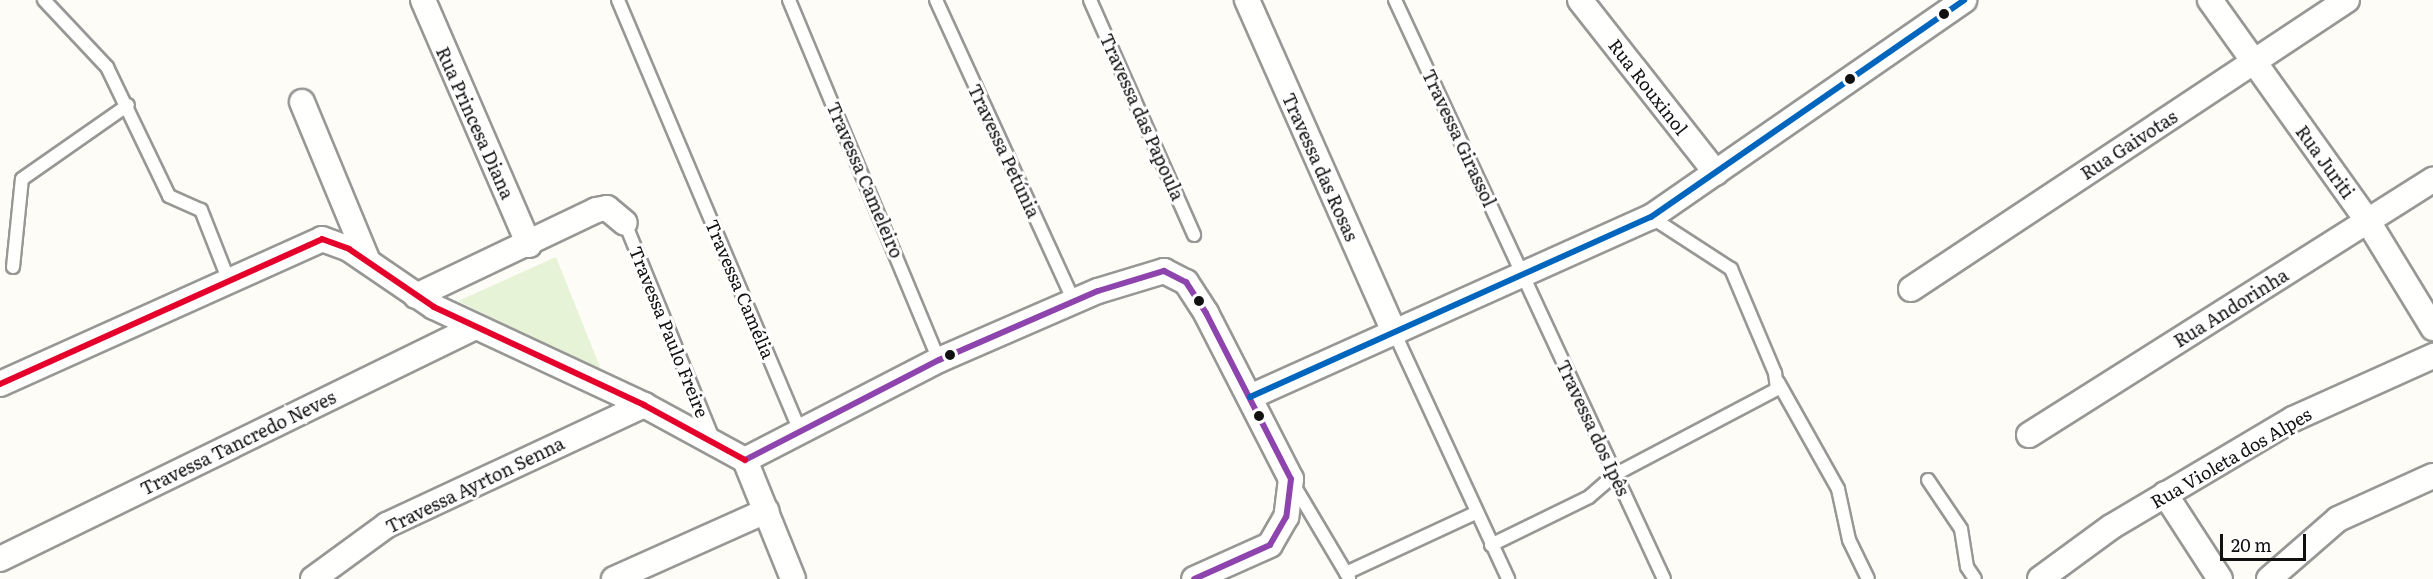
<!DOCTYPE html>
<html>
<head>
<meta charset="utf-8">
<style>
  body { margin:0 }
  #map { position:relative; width:2433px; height:579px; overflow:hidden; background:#fdfcf7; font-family:Literata,serif }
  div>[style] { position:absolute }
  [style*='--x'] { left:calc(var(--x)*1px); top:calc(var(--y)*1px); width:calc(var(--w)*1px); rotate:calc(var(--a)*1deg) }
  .green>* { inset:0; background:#e7f3d7 }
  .roads { filter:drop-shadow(2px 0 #979795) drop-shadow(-2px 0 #979795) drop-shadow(0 2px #979795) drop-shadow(0 -2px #979795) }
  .service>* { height:12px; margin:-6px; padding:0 6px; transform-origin:6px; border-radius:6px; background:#fffffe }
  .minor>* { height:24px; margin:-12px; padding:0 12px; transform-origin:12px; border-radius:12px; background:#fffffe }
  .bus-1>* { height:6px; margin:-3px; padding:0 3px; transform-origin:3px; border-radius:3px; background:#8e44ad }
  .bus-2>* { height:6px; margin:-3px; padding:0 3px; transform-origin:3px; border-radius:3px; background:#0065bd }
  .bus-3>* { height:6px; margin:-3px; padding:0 3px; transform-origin:3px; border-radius:3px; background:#e4002b }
  .dots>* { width:16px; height:16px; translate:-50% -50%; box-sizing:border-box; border:3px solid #fff; border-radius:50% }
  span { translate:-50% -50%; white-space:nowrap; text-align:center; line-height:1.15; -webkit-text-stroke:6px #fff; paint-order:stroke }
  .street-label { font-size:18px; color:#111 }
  .scale { position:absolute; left:2220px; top:534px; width:86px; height:27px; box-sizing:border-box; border:3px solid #111; border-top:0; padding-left:8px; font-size:18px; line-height:21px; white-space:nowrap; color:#111; -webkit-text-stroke:4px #fff; paint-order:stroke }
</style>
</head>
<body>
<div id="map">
  <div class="green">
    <div style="clip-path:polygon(556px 257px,602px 372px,458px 301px)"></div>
  </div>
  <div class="roads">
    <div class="service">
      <div style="--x:44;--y:0;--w:92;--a:46.8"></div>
      <div style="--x:107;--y:67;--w:143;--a:64.3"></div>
      <div style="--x:169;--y:196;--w:35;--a:24"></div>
      <div style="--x:201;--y:210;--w:76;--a:68.5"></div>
      <div style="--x:618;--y:0;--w:465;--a:67.1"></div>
      <div style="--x:789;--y:0;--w:390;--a:67.4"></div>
      <div style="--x:936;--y:0;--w:331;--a:65.4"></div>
      <div style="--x:1090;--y:0;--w:257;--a:66.1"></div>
      <div style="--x:1395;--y:0;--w:638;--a:65.08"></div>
      <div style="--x:625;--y:223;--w:235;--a:67.8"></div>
      <div style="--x:13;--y:267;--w:88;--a:-84.2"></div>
      <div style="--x:22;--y:179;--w:129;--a:-34.9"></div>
      <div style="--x:1395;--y:334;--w:270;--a:65.2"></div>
      <div style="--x:1778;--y:382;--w:123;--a:60.7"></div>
      <div style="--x:1838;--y:489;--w:52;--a:77.8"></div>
      <div style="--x:1849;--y:540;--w:43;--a:64"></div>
      <div style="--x:1928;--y:480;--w:59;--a:56"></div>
      <div style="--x:1961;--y:529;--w:38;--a:81"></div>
      <div style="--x:1967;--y:567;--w:14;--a:56"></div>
      <div style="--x:1292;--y:482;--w:112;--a:59.3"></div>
      <div style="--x:1491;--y:545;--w:109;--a:-26.1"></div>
      <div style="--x:1589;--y:497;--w:33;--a:-41"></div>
      <div style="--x:1614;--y:475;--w:184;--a:-27.8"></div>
      <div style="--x:1777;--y:389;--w:16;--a:-97"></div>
      <div style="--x:1775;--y:373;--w:113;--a:-112.9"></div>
      <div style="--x:1731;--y:269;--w:95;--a:-147"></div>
      <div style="--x:1346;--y:573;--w:142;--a:-24.9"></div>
    </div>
    <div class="minor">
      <div style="--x:423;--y:0;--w:267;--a:66.6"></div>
      <div style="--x:1247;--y:0;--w:365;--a:66.1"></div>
      <div style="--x:1580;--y:0;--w:220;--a:51.8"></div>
      <div style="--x:2210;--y:0;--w:274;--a:54.5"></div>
      <div style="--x:2369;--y:223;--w:123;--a:58.6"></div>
      <div style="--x:302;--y:102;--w:172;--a:67.5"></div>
      <div style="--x:1911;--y:289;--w:523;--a:-33.54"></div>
      <div style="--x:416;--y:296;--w:199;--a:-25.5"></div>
      <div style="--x:596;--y:210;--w:11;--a:-10"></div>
      <div style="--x:607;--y:208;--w:23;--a:40"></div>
      <div style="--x:0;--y:384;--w:353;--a:-24.2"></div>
      <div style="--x:322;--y:239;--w:29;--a:20"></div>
      <div style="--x:349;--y:249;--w:103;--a:34.3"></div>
      <div style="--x:434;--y:307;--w:232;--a:25"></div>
      <div style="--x:644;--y:405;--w:115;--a:28.6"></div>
      <div style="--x:1250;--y:397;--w:440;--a:-24.2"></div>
      <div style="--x:1651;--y:217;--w:381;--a:-34.7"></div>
      <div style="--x:2029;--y:435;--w:478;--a:-32.3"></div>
      <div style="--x:745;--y:460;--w:218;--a:-27.3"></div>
      <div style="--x:939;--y:360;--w:173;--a:-23.5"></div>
      <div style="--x:1098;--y:291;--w:69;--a:-16.9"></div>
      <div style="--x:1164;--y:271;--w:25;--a:27"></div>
      <div style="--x:1186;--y:282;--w:37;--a:57"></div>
      <div style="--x:1206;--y:313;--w:186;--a:62.9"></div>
      <div style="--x:1291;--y:479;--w:38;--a:97"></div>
      <div style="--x:1286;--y:517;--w:32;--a:120"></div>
      <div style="--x:1270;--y:545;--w:83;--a:155.9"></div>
      <div style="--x:745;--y:460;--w:128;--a:68"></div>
      <div style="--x:2165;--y:494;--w:101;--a:57.1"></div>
      <div style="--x:0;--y:559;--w:529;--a:-26.03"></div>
      <div style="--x:313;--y:579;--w:92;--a:-36.1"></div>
      <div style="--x:387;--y:525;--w:284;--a:-25"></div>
      <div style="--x:614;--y:579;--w:167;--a:-24.1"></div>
      <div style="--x:2040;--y:579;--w:88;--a:-36.2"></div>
      <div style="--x:2111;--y:527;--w:212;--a:-30.7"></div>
      <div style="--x:2293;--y:419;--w:154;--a:-24.2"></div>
      <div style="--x:2269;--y:579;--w:91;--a:-41"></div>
      <div style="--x:2338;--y:519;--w:104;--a:-24.4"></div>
    </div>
  </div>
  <div class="bus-1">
    <div style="--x:745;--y:460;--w:218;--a:-27.3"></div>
    <div style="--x:939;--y:360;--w:173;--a:-23.5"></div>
    <div style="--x:1098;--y:291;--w:69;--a:-16.9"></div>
    <div style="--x:1164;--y:271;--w:25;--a:27"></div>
    <div style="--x:1186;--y:282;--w:37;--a:57"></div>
    <div style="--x:1206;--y:313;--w:186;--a:62.9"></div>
    <div style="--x:1291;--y:479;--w:38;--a:97"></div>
    <div style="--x:1286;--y:517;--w:32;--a:120"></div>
    <div style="--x:1270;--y:545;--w:83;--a:155.9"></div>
  </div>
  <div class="bus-2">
    <div style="--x:1250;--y:397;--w:440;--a:-24.2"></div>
    <div style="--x:1651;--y:217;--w:381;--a:-34.7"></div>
  </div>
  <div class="bus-3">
    <div style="--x:0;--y:384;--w:353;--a:-24.2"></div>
    <div style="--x:322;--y:239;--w:29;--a:20"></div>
    <div style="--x:349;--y:249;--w:103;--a:34.3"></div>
    <div style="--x:434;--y:307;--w:232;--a:25"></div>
    <div style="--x:644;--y:405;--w:115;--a:28.6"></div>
  </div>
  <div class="dots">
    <div style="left:1944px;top:14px;background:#111"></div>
    <div style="left:1850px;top:79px;background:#111"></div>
    <div style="left:1199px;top:301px;background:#111"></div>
    <div style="left:950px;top:355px;background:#111"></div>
    <div style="left:1259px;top:416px;background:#111"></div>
  </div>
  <div class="street-label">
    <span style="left:1648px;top:87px;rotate:52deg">Rua Rouxinol</span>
    <span style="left:1142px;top:117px;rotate:66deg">Travessa das Papoula</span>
    <span style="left:475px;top:123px;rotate:66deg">Rua Princesa Diana</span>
    <span style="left:1459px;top:138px;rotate:65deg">Travessa Girassol</span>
    <span style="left:2129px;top:145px;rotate:-33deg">Rua Gaivotas</span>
    <span style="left:1004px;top:151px;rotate:65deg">Travessa Petúnia</span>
    <span style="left:2325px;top:162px;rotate:54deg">Rua Juriti</span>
    <span style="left:1320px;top:167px;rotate:66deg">Travessa das Rosas</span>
    <span style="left:865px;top:180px;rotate:67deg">Travessa Cameleiro</span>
    <span style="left:740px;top:289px;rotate:67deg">Travessa Camélia</span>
    <span style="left:2231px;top:308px;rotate:-32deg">Rua Andorinha</span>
    <span style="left:669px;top:332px;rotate:68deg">Travessa Paulo Freire</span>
    <span style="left:1593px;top:428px;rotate:65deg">Travessa dos Ipês</span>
    <span style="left:238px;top:443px;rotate:-26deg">Travessa Tancredo Neves</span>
    <span style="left:2231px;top:458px;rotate:-30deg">Rua Violeta dos Alpes</span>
    <span style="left:475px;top:485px;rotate:-26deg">Travessa Ayrton Senna</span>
  </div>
  <div class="scale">20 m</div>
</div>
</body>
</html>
